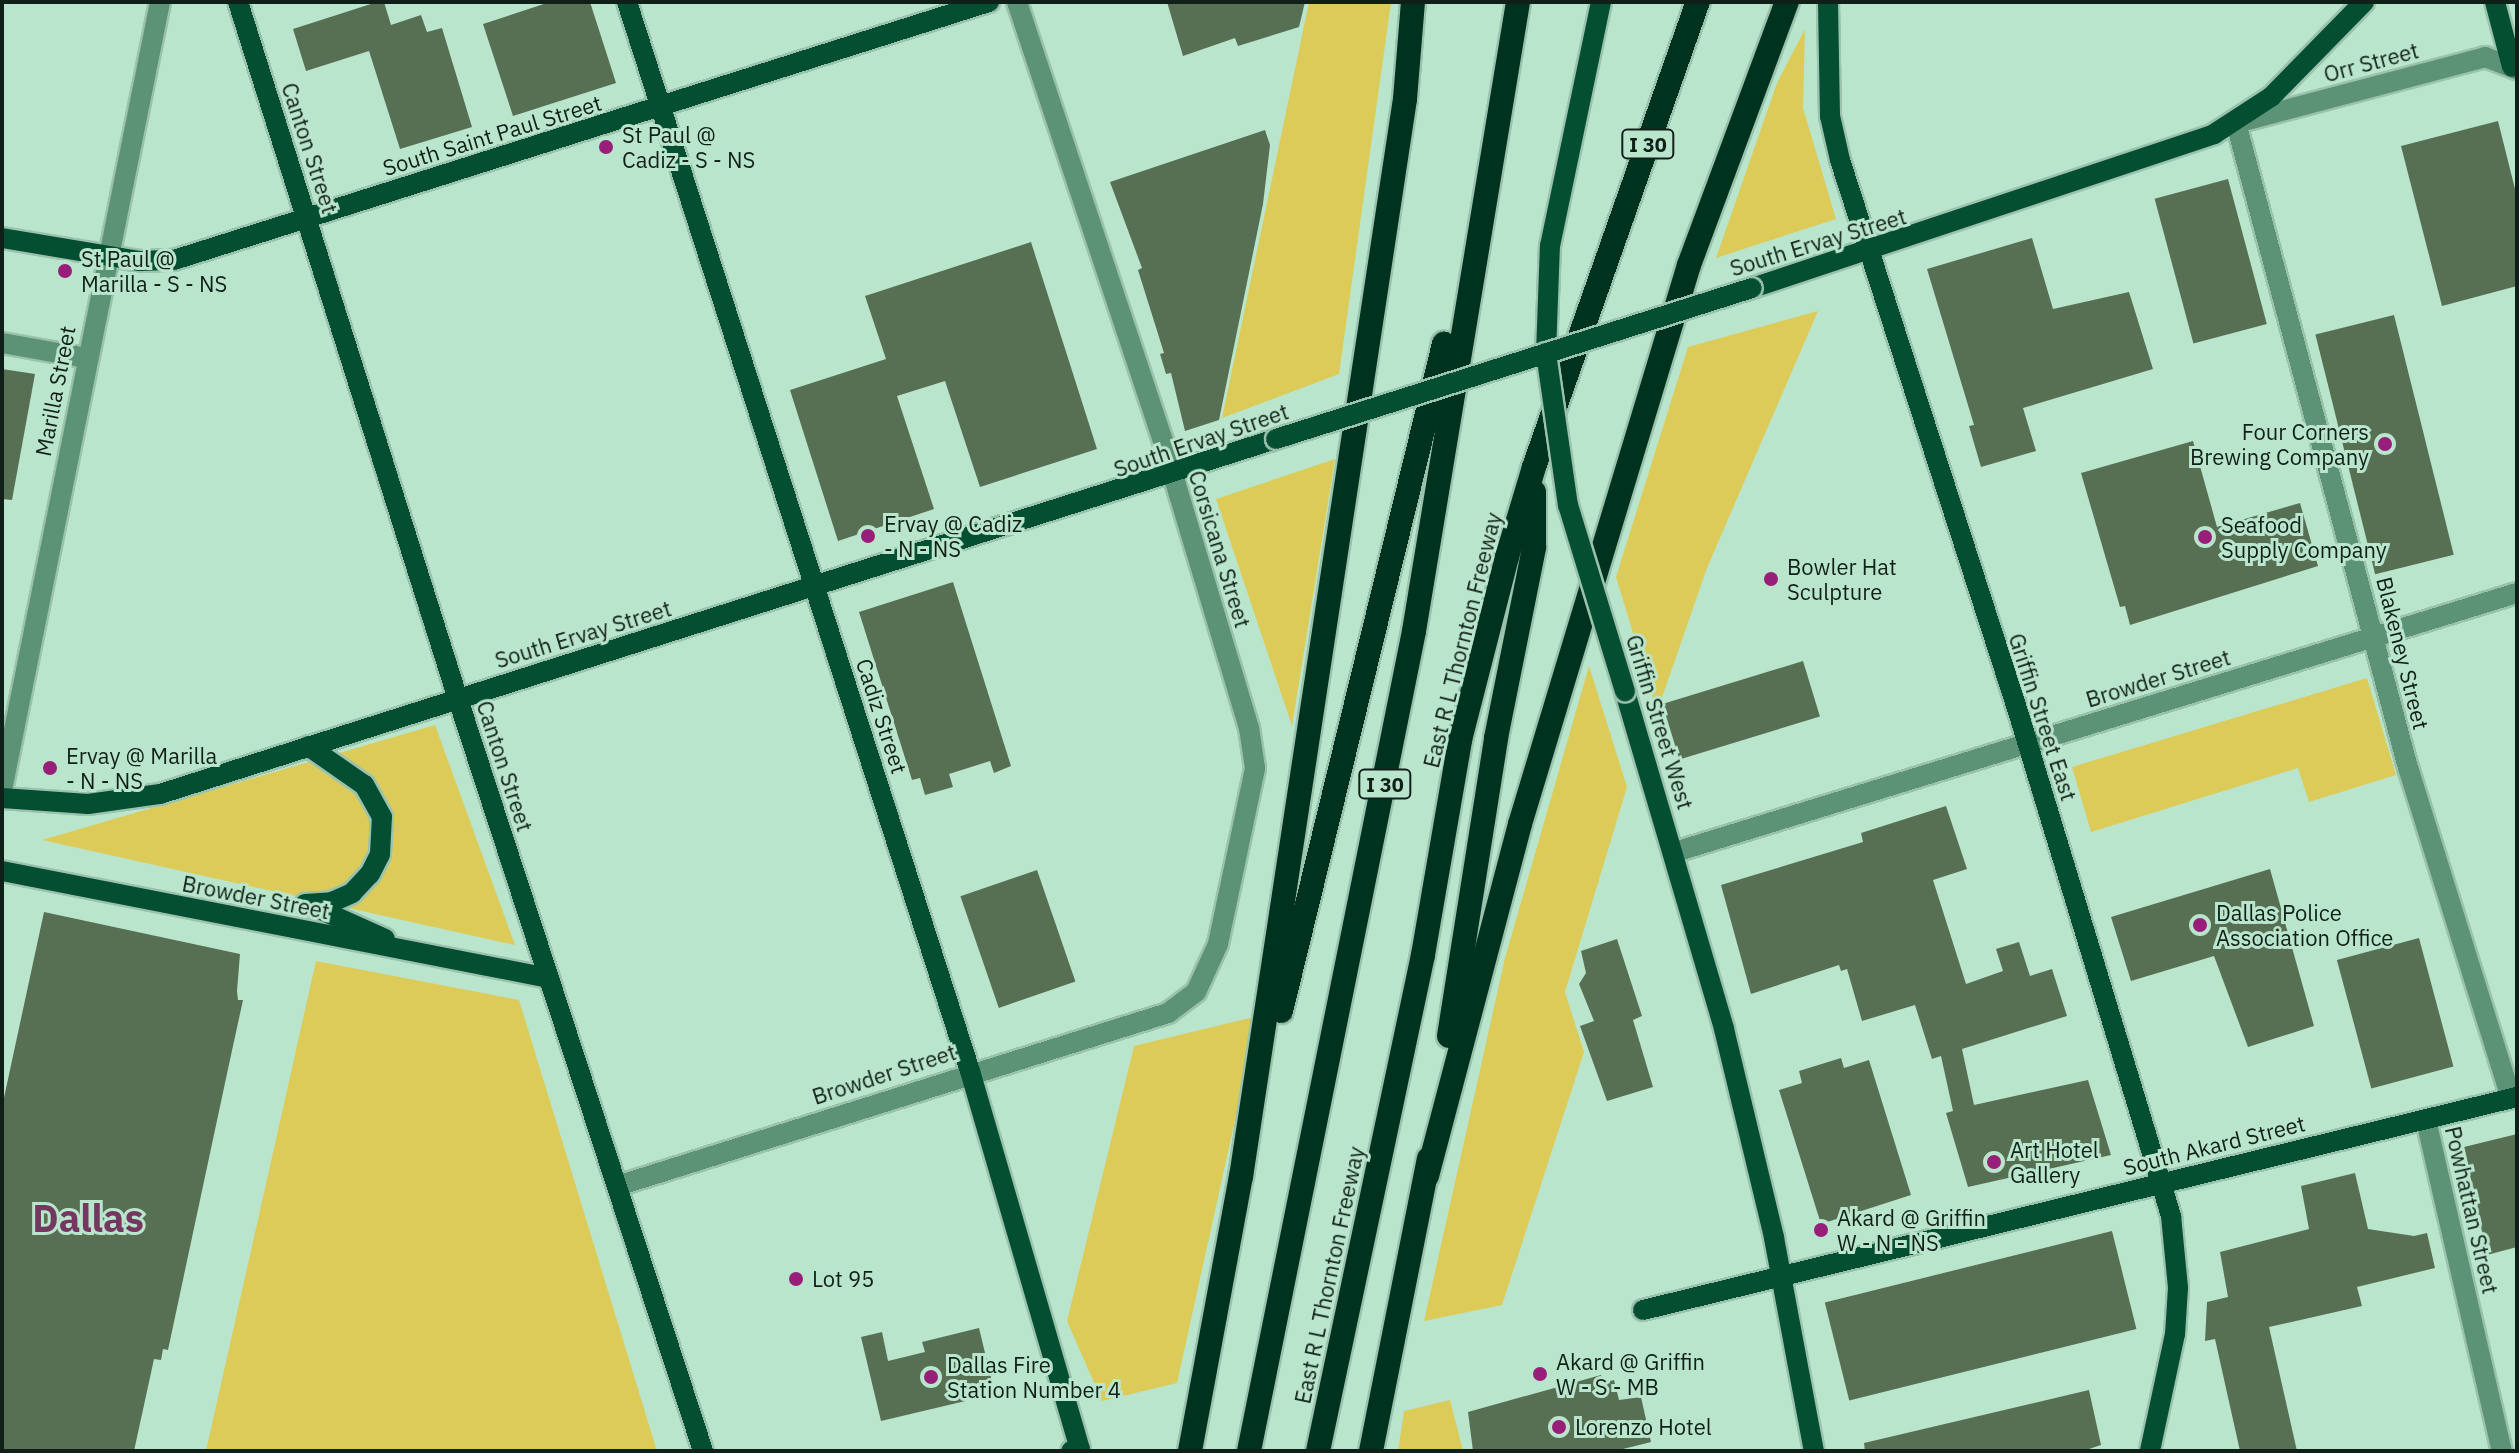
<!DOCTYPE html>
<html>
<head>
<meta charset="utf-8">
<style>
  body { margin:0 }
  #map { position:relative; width:2519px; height:1453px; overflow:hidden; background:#bae5cd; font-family:"IBM Plex Sans",sans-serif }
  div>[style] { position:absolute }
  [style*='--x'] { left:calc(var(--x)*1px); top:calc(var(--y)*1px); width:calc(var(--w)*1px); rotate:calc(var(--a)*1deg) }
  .green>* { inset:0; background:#dccb59 }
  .building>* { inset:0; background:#577053; transform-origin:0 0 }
  .roads { filter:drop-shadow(2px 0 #9bc2ac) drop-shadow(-2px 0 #9bc2ac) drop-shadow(0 2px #9bc2ac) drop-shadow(0 -2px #9bc2ac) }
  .minor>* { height:20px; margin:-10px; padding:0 10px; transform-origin:10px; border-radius:10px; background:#5c9276 }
  .major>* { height:20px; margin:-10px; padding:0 10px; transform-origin:10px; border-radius:10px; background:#044e32 }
  .highway>* { height:24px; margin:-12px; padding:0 12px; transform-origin:12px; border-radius:12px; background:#00331f }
  .bridges { filter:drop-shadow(2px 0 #9bc2ac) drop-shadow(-2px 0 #9bc2ac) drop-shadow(0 2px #9bc2ac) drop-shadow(0 -2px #9bc2ac) }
  .major-bridge>* { height:20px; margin:-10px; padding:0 10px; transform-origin:10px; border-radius:10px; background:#044e32 }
  .dots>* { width:22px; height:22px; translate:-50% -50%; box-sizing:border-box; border:4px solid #bae5cd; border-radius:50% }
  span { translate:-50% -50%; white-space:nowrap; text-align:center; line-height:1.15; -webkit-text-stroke:6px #bae5cd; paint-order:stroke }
  .shield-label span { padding:2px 6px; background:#bae5cd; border:2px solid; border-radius:6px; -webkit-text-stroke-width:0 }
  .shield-label { font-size:20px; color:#102018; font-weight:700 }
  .street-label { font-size:22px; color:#102018 }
  .poi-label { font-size:22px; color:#102018 }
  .left { translate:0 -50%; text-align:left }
  .right { translate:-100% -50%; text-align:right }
  .town-label { font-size:38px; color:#733760; font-weight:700 }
  .frame { position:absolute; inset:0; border:4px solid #102018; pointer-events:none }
</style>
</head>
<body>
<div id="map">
  <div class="green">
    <div style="clip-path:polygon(1309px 2px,1391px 2px,1339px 374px,1222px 418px)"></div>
    <div style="clip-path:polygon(1805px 29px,1803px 108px,1836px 219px,1716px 258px,1777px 83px)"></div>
    <div style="clip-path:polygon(1818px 311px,1707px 568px,1657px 712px,1616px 577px,1688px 347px)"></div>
    <div style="clip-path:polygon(1335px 459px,1292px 726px,1216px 499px)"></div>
    <div style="clip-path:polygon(1589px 666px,1627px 787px,1565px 992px,1584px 1052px,1502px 1305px,1424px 1321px,1505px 958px)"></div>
    <div style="clip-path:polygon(2367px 678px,2396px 775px,2309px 802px,2298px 768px,2091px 832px,2072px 767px)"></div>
    <div style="clip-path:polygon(435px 725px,515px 945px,42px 840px)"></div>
    <div style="clip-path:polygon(316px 961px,519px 1000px,657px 1451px,206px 1451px)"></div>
    <div style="clip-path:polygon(1258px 1016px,1177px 1383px,1102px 1401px,1067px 1321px,1134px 1046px)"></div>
    <div style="clip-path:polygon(1450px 1400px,1463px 1451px,1398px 1451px,1404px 1411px)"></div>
  </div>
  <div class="building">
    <div style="clip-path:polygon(377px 2px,384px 2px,391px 25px,421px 15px,427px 32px,442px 28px,472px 127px,400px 149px,369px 51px,306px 71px,293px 29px)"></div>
    <div style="clip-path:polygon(550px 2px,590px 2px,616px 83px,513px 116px,483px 24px)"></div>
    <div style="clip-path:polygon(1167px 2px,1305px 2px,1299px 27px,1238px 46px,1235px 38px,1183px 56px)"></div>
    <div style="clip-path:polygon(2498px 121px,2517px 197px,2517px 286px,2442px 306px,2401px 146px)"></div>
    <div style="clip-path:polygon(1265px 130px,1270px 145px,1263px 204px,1219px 420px,1185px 431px,1171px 373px,1166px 374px,1160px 354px,1164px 353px,1138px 270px,1142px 268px,1110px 182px)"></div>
    <div style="left:2228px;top:179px;width:150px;height:76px;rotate:75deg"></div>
    <div style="clip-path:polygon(2032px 238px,2053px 309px,2129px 292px,2153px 369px,2023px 408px,2036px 451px,1981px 467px,1969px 426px,1974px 425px,1927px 269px)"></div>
    <div style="clip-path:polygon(1031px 242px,1097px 449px,980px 487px,945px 381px,897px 396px,934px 509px,838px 541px,790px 390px,886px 359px,865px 296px)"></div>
    <div style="left:2394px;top:315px;width:247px;height:81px;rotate:76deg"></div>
    <div style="clip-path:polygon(2px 369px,35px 374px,12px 500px,2px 499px)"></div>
    <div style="clip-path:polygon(2193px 441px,2217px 527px,2300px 503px,2318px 566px,2130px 625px,2125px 606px,2120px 607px,2081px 473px)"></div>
    <div style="clip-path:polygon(953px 582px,1011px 766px,994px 773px,990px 761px,949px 774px,953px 787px,925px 795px,920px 778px,912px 780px,859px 612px)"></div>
    <div style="left:1803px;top:661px;width:58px;height:147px;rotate:73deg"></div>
    <div style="clip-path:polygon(1946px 806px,1967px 869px,1933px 880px,1966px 984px,2003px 971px,1996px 949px,2019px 942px,2030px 976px,2052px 969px,2067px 1016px,1962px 1049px,1974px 1105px,2088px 1080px,2111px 1155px,1968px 1187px,1946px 1113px,1953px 1111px,1941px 1056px,1932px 1059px,1915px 1005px,1862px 1021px,1847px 969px,1841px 971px,1839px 965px,1751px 994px,1721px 885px,1863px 842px,1861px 833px)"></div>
    <div style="clip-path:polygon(2270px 869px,2314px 1026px,2248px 1047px,2214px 956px,2131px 981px,2111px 917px)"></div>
    <div style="left:1037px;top:870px;width:118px;height:81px;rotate:71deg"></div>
    <div style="clip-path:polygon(44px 912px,240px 954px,237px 991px,238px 1000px,243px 1000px,228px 1069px,168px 1350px,163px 1349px,161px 1360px,154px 1359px,134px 1451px,2px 1451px,2px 1107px)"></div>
    <div style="left:2419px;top:938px;width:133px;height:85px;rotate:75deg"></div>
    <div style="clip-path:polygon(1617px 939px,1642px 1016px,1633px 1020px,1653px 1087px,1607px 1101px,1580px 1026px,1594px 1021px,1579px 984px,1586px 973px,1581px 951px)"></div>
    <div style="clip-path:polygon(1841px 1058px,1844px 1068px,1869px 1060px,1911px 1195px,1821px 1224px,1779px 1090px,1802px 1083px,1799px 1071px)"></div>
    <div style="clip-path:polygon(2517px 1134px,2517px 1247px,2487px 1255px,2464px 1147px)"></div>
    <div style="clip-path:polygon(2355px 1173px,2368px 1229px,2414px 1236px,2427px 1233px,2435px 1268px,2357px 1287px,2362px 1306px,2269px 1327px,2297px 1451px,2240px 1451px,2215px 1339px,2205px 1341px,2207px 1302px,2228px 1297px,2220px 1252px,2309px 1229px,2301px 1186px)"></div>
    <div style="left:2112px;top:1231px;width:101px;height:296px;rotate:76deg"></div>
    <div style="clip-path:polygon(979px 1328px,995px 1394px,881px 1421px,861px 1337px,882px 1332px,888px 1361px,925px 1352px,922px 1342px)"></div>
    <div style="clip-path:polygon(1601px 1375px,1603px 1383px,1614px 1380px,1619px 1400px,1641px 1397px,1651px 1442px,1615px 1451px,1473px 1451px,1468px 1412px)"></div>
    <div style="clip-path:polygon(2089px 1390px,2101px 1445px,2083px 1451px,1865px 1451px,1864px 1443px)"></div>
  </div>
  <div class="roads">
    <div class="minor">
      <div style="--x:2;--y:343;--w:85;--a:10.1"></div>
      <div style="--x:2;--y:790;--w:804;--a:-78.66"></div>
      <div style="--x:1675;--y:852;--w:881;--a:-17.1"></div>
      <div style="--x:2511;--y:1098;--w:346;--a:-107.3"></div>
      <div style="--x:2408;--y:768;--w:668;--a:-104.93"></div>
      <div style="--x:2236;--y:123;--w:258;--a:-14.8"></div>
      <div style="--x:2485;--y:57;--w:34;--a:21"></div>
      <div style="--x:2426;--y:1120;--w:340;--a:77.1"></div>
      <div style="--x:617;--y:1186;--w:578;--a:-17.43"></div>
      <div style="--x:1168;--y:1013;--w:35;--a:-37"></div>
      <div style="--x:1196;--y:992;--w:53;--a:-65.4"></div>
      <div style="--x:1218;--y:944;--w:180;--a:-78.1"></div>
      <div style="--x:1255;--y:768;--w:40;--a:-98.5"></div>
      <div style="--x:1249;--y:728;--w:300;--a:-106.7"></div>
      <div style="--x:1163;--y:441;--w:463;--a:-108.4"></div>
    </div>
    <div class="major">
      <div style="--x:238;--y:2;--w:728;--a:72.49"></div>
      <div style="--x:457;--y:696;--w:794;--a:71.95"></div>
      <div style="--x:627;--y:2;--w:1123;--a:72.21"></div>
      <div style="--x:970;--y:1071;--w:394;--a:73.8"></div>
      <div style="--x:1080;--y:1449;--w:9;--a:167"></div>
      <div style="--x:1828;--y:2;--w:114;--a:89"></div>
      <div style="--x:1830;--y:116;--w:45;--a:77.2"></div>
      <div style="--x:1840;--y:160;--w:583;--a:72.12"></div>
      <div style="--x:2019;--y:715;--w:524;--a:73.12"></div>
      <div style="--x:2171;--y:1216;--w:72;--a:84.4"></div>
      <div style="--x:2178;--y:1288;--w:46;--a:93.7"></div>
      <div style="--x:2175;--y:1334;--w:120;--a:102.1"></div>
      <div style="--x:2495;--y:2;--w:67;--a:75.3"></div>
      <div style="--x:2;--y:238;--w:140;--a:9.5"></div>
      <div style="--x:140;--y:261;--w:34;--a:-2"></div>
      <div style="--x:174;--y:260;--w:855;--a:-17.57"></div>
      <div style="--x:1752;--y:288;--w:487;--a:-18.4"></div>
      <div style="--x:2214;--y:134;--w:68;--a:-33"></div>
      <div style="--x:2271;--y:97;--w:133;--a:-45.6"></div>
      <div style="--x:1546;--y:353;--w:107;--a:-87.9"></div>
      <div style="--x:1550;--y:246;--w:249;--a:-78.2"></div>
      <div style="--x:1625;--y:692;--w:351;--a:73.6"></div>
      <div style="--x:1724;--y:1029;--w:215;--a:76.5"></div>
      <div style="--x:1774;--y:1238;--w:217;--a:79.4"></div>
      <div style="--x:2;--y:798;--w:86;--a:4"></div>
      <div style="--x:88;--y:804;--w:73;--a:-7.9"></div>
      <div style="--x:160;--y:794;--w:1171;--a:-17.65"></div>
      <div style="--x:2;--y:871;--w:557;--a:11.07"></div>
      <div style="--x:305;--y:904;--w:27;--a:-4"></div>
      <div style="--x:332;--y:902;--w:22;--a:-24"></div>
      <div style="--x:352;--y:893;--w:26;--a:-47"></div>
      <div style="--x:370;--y:874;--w:22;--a:-63"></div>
      <div style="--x:380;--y:854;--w:37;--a:-87"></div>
      <div style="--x:382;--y:817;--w:37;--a:-119"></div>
      <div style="--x:364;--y:785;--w:68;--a:-145.1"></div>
      <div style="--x:312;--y:906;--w:80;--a:24.3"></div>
      <div style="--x:1643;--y:1310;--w:900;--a:-13.7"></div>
    </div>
    <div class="highway">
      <div style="--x:1281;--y:1011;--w:687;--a:-76.27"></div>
      <div style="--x:1449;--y:1036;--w:302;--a:-81"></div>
      <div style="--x:1496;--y:738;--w:195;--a:-78.7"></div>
      <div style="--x:1534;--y:547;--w:55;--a:-90"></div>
      <div style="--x:1427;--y:1176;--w:364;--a:-75.2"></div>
      <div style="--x:1520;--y:824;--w:584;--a:-73.18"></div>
      <div style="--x:1689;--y:265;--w:281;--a:-69.6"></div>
      <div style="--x:1190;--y:1451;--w:279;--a:-79.5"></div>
      <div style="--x:1241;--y:1177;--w:1090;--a:-81.35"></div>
      <div style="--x:1405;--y:99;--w:97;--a:-85.3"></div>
      <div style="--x:1249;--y:1451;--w:836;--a:-78.62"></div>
      <div style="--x:1414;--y:631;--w:638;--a:-80.61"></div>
      <div style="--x:1318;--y:1451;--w:507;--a:-78.05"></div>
      <div style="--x:1423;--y:955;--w:218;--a:-80.2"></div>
      <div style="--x:1460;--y:740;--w:189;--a:-75.6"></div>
      <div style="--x:1507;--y:557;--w:94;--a:-73.3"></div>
      <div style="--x:1534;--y:467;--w:493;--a:-70.6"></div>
      <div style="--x:1371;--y:1451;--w:298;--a:-78.8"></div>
    </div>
  </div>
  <div class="bridges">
    <div class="major-bridge">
      <div style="--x:1546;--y:353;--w:154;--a:81.8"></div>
      <div style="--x:1568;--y:505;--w:195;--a:73"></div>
      <div style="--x:1276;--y:439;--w:499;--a:-17.6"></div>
    </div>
  </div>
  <div class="dots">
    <div style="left:606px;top:147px;background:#981f79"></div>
    <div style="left:65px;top:271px;background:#981f79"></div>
    <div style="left:2385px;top:444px;background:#981f79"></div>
    <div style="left:868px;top:536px;background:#981f79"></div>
    <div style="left:2205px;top:537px;background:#981f79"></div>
    <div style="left:1771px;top:579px;background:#981f79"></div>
    <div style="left:50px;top:768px;background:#981f79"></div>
    <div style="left:2200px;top:925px;background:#981f79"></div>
    <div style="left:1994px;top:1162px;background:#981f79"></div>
    <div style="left:1821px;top:1230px;background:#981f79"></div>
    <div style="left:796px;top:1279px;background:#981f79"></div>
    <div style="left:1540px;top:1374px;background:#981f79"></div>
    <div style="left:931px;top:1377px;background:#981f79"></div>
    <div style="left:1559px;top:1427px;background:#981f79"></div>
  </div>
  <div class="shield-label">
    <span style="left:1648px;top:144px">I 30</span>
    <span style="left:1385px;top:784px">I 30</span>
  </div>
  <div class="street-label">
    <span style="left:2371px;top:62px;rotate:-15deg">Orr Street</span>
    <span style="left:492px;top:135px;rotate:-17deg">South Saint Paul Street</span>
    <span style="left:310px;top:148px;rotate:72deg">Canton Street</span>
    <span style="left:1818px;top:242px;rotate:-17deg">South Ervay Street</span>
    <span style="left:55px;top:391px;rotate:-79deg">Marilla Street</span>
    <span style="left:1201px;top:440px;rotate:-19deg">South Ervay Street</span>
    <span style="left:1220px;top:549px;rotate:73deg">Corsicana Street</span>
    <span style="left:583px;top:634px;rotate:-17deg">South Ervay Street</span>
    <span style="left:1462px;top:640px;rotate:-76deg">East R L Thornton Freeway</span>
    <span style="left:2403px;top:653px;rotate:76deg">Blakeney Street</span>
    <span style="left:2158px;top:678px;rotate:-17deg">Browder Street</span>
    <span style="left:882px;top:716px;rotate:72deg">Cadiz Street</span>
    <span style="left:2043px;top:717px;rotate:72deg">Griffin Street East</span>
    <span style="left:1660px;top:722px;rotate:73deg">Griffin Street West</span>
    <span style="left:505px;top:766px;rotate:72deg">Canton Street</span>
    <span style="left:256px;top:897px;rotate:11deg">Browder Street</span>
    <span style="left:884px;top:1074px;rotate:-18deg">Browder Street</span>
    <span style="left:2214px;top:1145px;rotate:-14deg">South Akard Street</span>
    <span style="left:2472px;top:1210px;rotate:77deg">Powhattan Street</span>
    <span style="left:1329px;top:1275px;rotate:-78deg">East R L Thornton Freeway</span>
  </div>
  <div class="poi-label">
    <span class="left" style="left:622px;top:147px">St Paul @<br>Cadiz - S - NS</span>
    <span class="left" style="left:81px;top:271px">St Paul @<br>Marilla - S - NS</span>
    <span class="right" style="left:2369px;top:444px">Four Corners<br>Brewing Company</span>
    <span class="left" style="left:884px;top:536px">Ervay @ Cadiz<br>- N - NS</span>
    <span class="left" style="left:2221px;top:537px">Seafood<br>Supply Company</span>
    <span class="left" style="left:1787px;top:579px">Bowler Hat<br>Sculpture</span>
    <span class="left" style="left:66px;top:768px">Ervay @ Marilla<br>- N - NS</span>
    <span class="left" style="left:2216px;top:925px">Dallas Police<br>Association Office</span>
    <span class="left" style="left:2010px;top:1162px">Art Hotel<br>Gallery</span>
    <span class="left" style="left:1837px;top:1230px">Akard @ Griffin<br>W - N - NS</span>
    <span class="left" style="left:812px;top:1279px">Lot 95</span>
    <span class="left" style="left:1556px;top:1374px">Akard @ Griffin<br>W - S - MB</span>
    <span class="left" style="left:947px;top:1377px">Dallas Fire<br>Station Number 4</span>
    <span class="left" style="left:1575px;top:1427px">Lorenzo Hotel</span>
  </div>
  <div class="town-label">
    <span style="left:88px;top:1218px">Dallas</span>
  </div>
  <div class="frame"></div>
</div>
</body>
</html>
